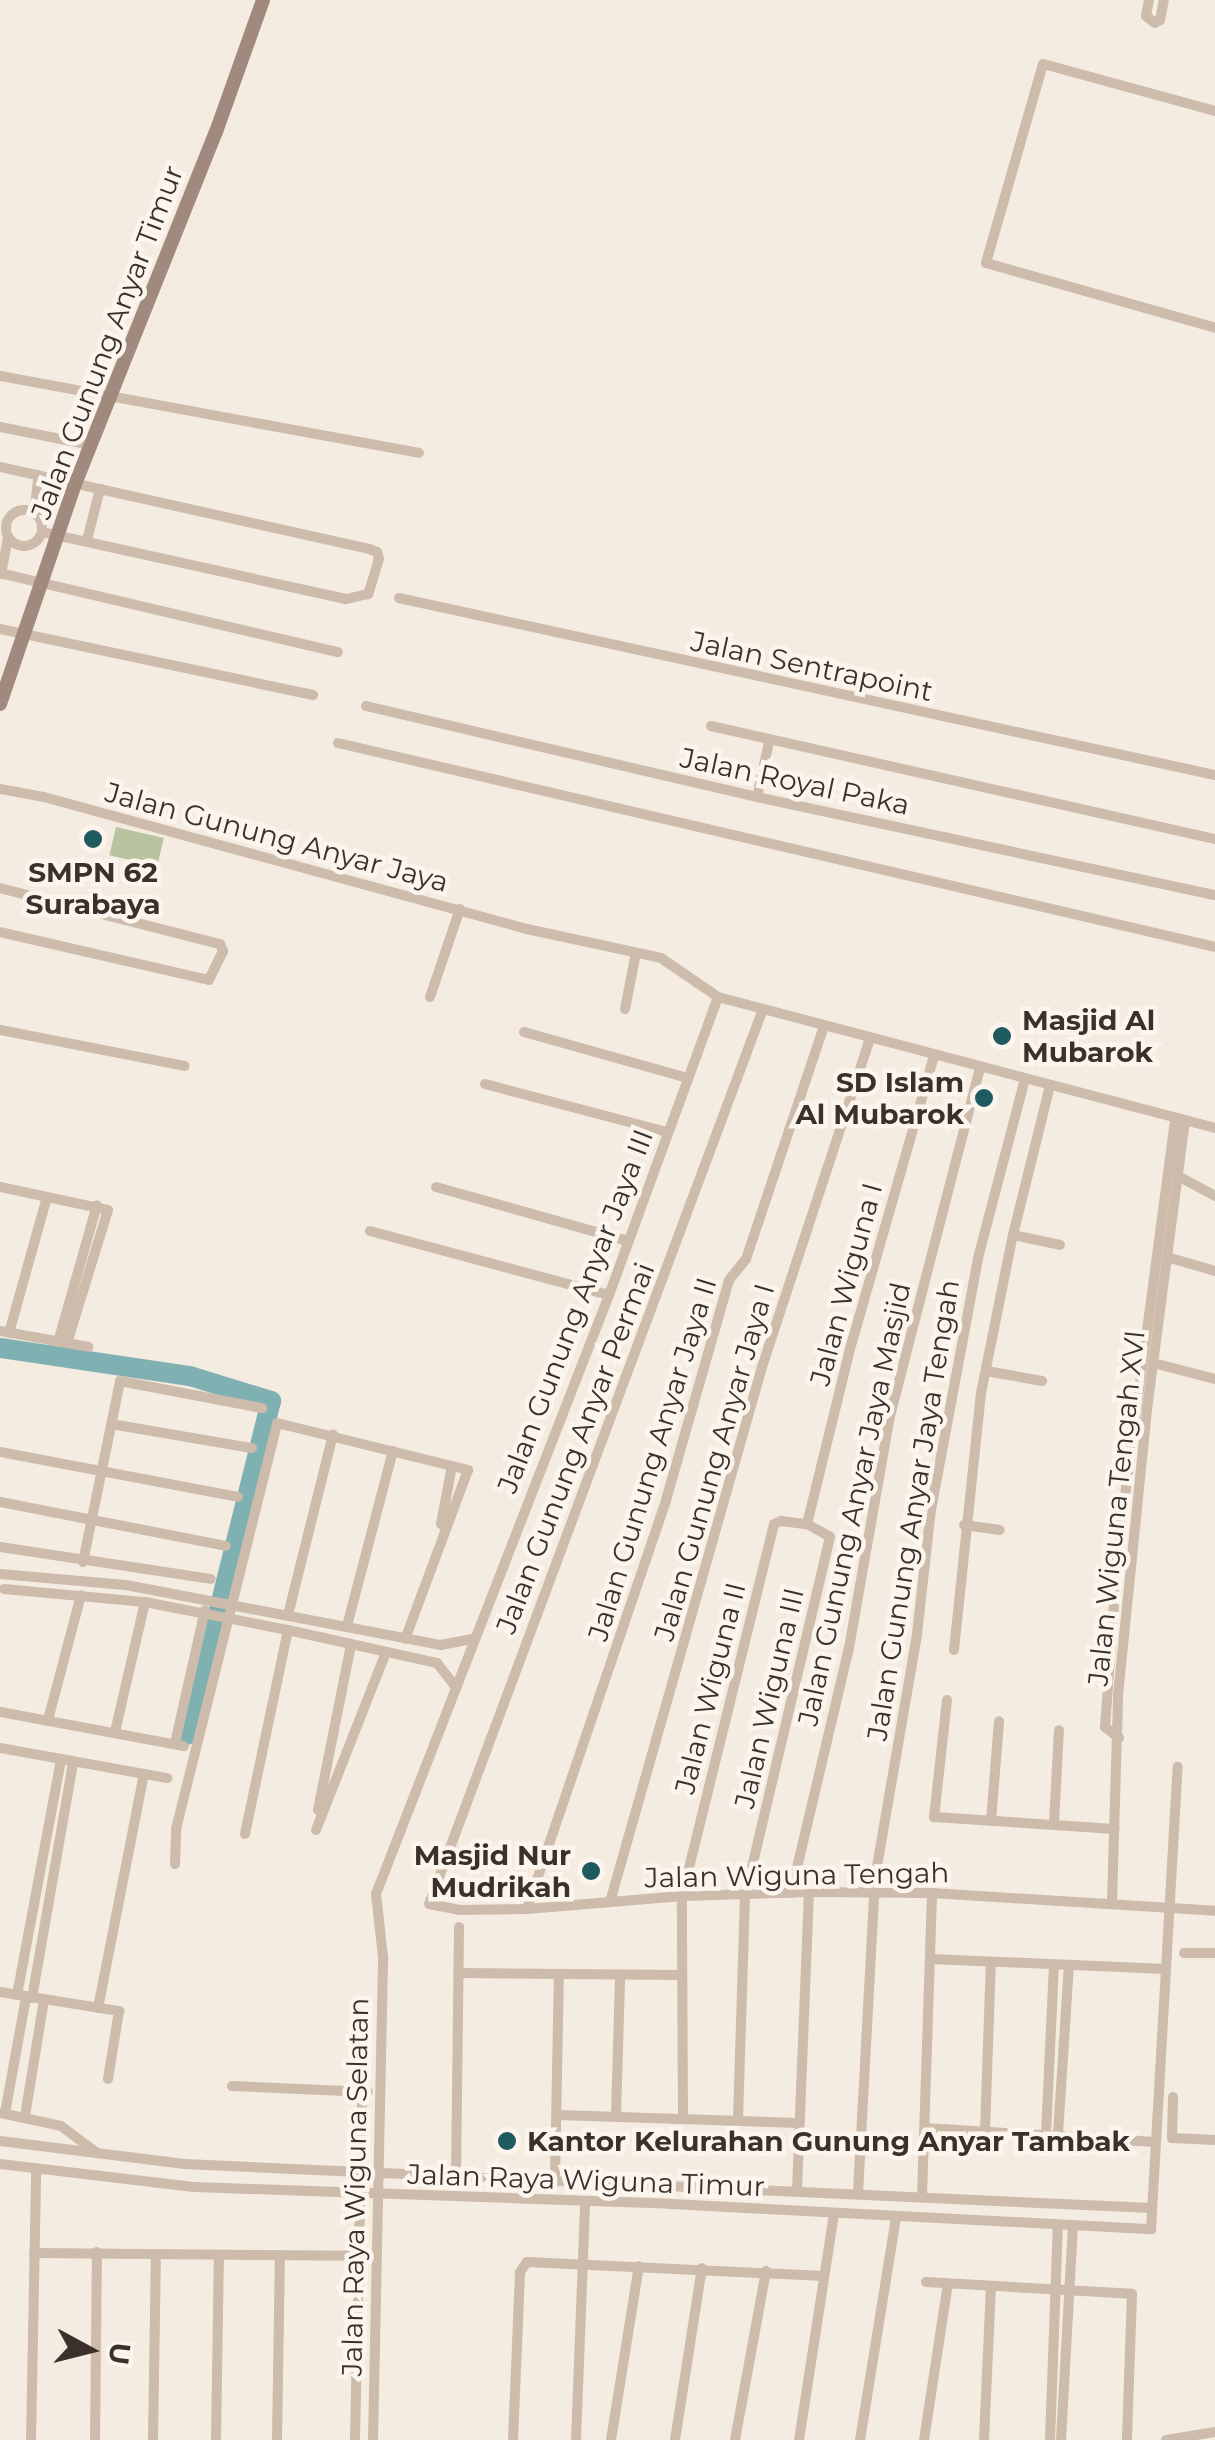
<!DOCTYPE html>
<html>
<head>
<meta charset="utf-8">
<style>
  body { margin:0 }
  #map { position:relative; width:1215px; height:2440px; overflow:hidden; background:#f4ebe1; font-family:Montserrat,sans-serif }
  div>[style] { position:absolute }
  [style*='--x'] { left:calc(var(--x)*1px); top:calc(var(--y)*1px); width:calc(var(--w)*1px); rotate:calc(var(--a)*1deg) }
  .green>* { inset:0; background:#b8c4a0; transform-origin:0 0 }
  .river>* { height:20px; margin:-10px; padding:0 10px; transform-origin:10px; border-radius:10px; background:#7fb0b2 }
  .street>* { height:10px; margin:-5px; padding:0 5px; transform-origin:5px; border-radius:5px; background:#cdbbac }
  .street>.ring { margin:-5px; padding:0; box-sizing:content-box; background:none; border:10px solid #cdbbac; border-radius:50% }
  .secondary>* { height:14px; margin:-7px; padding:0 7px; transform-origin:7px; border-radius:7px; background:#a18a7d }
  .dots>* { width:28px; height:28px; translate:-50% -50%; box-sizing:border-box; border:5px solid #fbf5ee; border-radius:50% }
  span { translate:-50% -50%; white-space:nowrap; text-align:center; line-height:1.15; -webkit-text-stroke:9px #fbf5ee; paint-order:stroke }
  .street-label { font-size:28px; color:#3b302b }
  .poi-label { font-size:28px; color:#3b302b; font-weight:700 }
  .left { translate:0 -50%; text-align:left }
  .right { translate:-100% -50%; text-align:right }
  .north { position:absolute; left:40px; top:2300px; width:100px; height:100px; -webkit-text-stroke:8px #fbf5ee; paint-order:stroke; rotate:97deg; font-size:28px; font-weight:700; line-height:40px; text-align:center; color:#3b302b }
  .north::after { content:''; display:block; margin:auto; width:35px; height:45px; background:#3b302b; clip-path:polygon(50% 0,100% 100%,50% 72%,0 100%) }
</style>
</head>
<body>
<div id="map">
  <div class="green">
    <div style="left:116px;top:827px;width:49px;height:29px;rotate:13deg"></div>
  </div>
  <div class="river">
    <div style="--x:0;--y:1348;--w:192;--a:8.4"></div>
    <div style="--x:190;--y:1376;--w:85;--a:17.2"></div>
    <div style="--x:271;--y:1401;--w:344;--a:104"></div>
  </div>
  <div class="street">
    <div style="--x:1149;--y:0;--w:16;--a:101"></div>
    <div style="--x:1146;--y:16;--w:11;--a:38"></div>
    <div style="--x:1155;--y:23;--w:6;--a:-31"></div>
    <div style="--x:1160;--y:20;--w:20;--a:-79"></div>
    <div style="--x:1215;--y:111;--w:178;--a:-164.7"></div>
    <div style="--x:1043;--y:64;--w:207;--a:106"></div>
    <div style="--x:986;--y:263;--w:238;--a:15.8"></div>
    <div style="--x:0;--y:376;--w:426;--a:10.4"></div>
    <div style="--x:0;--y:427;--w:93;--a:11.2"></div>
    <div style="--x:0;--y:467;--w:378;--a:12.5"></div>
    <div style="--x:369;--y:549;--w:9;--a:21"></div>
    <div style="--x:377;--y:552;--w:7;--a:74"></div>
    <div style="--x:379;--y:559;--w:37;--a:107"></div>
    <div style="--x:368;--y:594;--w:23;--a:167"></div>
    <div style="--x:346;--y:599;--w:311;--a:-167.6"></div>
    <div class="ring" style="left:6px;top:510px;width:26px;height:26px"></div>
    <div style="--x:34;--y:513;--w:38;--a:-83"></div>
    <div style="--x:87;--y:540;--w:53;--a:-75.7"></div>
    <div style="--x:0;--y:573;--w:347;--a:13.2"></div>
    <div style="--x:1;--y:574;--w:36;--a:-79"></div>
    <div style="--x:399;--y:598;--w:835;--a:12.24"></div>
    <div style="--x:0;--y:629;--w:320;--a:11.9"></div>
    <div style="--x:366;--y:706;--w:401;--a:13.1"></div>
    <div style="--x:757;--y:797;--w:468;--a:12.1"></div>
    <div style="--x:711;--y:726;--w:517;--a:12.64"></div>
    <div style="--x:338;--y:743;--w:900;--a:13.09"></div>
    <div style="--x:0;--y:789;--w:45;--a:10.3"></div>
    <div style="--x:44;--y:797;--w:501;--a:15.29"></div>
    <div style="--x:527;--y:929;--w:137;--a:12.2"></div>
    <div style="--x:661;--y:958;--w:69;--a:34.4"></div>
    <div style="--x:718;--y:997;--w:514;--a:14.77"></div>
    <div style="--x:757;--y:797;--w:56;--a:-77.7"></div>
    <div style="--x:0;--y:888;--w:227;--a:14.3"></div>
    <div style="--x:220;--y:944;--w:8;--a:67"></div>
    <div style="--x:223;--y:951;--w:32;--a:116"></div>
    <div style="--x:209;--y:980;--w:214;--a:-167.1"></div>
    <div style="--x:430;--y:997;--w:93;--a:-71.2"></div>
    <div style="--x:625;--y:1009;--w:57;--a:-78.9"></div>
    <div style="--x:763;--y:1009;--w:955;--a:110.46"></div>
    <div style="--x:429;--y:1904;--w:31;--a:11"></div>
    <div style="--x:459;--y:1910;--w:68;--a:-0.8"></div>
    <div style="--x:527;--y:1909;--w:156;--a:-4.8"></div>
    <div style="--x:682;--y:1896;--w:127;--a:-1.8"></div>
    <div style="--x:809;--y:1892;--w:123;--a:0.5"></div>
    <div style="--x:932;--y:1893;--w:284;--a:3.6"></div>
    <div style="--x:0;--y:1030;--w:188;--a:11"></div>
    <div style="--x:524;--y:1032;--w:170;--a:15.7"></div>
    <div style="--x:485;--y:1084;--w:188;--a:14.8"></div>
    <div style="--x:1178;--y:1176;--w:42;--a:28.4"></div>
    <div style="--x:0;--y:1187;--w:110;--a:12"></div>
    <div style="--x:108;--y:1210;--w:139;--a:107.1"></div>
    <div style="--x:436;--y:1187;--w:199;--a:15.7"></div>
    <div style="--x:370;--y:1231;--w:247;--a:15"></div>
    <div style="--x:1013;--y:1235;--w:48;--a:12"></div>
    <div style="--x:1167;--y:1257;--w:50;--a:16.3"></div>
    <div style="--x:0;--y:1331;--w:90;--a:10.2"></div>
    <div style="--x:9;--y:1333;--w:141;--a:-74.4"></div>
    <div style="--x:58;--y:1342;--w:142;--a:-74.1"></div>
    <div style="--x:1153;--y:1363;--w:64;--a:14.5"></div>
    <div style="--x:986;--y:1371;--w:57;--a:10.1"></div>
    <div style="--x:111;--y:1424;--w:143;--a:9.7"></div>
    <div style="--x:0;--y:1452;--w:242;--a:10.7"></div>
    <div style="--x:0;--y:1502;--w:230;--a:11"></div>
    <div style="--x:441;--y:1524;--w:59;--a:-79.3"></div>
    <div style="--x:807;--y:1524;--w:180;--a:-76.2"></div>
    <div style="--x:850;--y:1349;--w:305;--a:-74"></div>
    <div style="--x:964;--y:1525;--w:36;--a:8"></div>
    <div style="--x:0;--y:1547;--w:213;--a:8.6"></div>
    <div style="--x:83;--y:1562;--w:185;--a:-78.4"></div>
    <div style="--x:120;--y:1381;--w:145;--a:10.8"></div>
    <div style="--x:0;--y:1574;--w:126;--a:5"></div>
    <div style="--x:126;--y:1585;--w:321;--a:10.8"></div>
    <div style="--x:441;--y:1645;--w:32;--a:-11"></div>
    <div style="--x:4;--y:1589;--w:142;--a:5.3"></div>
    <div style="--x:145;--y:1602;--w:146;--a:11.1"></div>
    <div style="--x:288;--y:1630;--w:153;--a:12.5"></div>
    <div style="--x:437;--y:1663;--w:28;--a:52"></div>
    <div style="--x:288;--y:1615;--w:186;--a:-76"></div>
    <div style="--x:347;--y:1626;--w:181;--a:-75.3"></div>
    <div style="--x:954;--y:1650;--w:258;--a:-84"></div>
    <div style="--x:981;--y:1393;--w:161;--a:-78.6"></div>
    <div style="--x:1013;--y:1235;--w:154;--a:-76.1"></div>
    <div style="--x:947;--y:1700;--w:118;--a:96.3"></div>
    <div style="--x:934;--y:1817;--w:181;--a:3.8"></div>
    <div style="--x:0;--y:1712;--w:187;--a:10.5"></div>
    <div style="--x:48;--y:1720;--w:129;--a:-75.2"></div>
    <div style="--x:115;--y:1732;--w:133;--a:-77"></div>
    <div style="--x:1119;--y:1738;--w:18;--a:-142"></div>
    <div style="--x:1105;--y:1727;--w:179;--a:-85.8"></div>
    <div style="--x:1118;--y:1548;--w:434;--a:-82.4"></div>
    <div style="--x:175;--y:1743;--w:136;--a:-77.3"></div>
    <div style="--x:0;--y:1748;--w:170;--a:10.2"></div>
    <div style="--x:318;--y:1810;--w:168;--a:-78.7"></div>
    <div style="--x:991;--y:1821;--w:100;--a:-85.4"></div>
    <div style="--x:1054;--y:1824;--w:94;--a:-87"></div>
    <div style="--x:316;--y:1830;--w:191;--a:-68.5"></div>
    <div style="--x:245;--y:1834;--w:208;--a:-78.1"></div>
    <div style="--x:175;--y:1864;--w:35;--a:-88"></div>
    <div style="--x:176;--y:1829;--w:418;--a:-76"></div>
    <div style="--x:277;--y:1423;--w:197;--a:13.8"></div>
    <div style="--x:468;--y:1470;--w:180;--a:110.4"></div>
    <div style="--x:791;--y:1893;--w:252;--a:-76.7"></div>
    <div style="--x:849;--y:1648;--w:236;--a:-80"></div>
    <div style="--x:890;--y:1416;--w:360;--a:-75.5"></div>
    <div style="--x:610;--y:1902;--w:556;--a:-74.14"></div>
    <div style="--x:762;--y:1367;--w:346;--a:-71.8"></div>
    <div style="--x:1112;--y:1902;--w:207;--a:-88.3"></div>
    <div style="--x:1118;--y:1695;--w:287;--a:-84.2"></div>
    <div style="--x:1147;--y:1409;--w:290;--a:-82.5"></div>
    <div style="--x:527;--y:1909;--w:432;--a:-71.2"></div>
    <div style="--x:666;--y:1500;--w:229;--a:-74"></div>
    <div style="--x:729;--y:1280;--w:27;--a:-51"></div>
    <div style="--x:746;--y:1259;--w:246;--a:-71.5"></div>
    <div style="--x:1184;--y:1953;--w:31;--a:0"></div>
    <div style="--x:930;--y:1959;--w:236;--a:2.4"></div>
    <div style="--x:460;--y:1973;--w:221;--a:0.5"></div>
    <div style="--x:0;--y:1992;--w:121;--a:9.1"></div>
    <div style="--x:119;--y:2011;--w:69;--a:99.2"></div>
    <div style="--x:17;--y:1995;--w:240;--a:-79.4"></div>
    <div style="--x:32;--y:1998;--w:240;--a:-80.1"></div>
    <div style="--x:98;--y:2008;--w:238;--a:-78.9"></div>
    <div style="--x:232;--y:2086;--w:136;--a:2.5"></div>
    <div style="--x:1173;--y:2097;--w:41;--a:91.4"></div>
    <div style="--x:1172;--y:2138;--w:43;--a:2.7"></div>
    <div style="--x:1;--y:2113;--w:61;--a:12.2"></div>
    <div style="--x:61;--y:2126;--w:45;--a:36.9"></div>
    <div style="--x:5;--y:2113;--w:118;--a:-79.7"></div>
    <div style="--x:558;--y:2115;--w:241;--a:1.9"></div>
    <div style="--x:616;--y:2115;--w:138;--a:-88.3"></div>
    <div style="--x:25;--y:2116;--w:118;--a:-80.7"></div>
    <div style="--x:683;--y:2118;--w:222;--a:-90.3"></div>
    <div style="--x:682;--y:1896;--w:383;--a:-76.1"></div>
    <div style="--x:774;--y:1524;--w:8;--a:-23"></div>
    <div style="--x:781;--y:1521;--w:26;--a:7"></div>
    <div style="--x:807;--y:1524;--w:26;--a:29"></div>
    <div style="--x:830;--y:1537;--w:369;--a:103.3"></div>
    <div style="--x:745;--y:1896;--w:223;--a:91.8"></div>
    <div style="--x:925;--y:2128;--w:230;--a:3.5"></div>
    <div style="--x:985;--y:2131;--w:169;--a:-88"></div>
    <div style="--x:1046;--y:2134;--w:169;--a:-87.3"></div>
    <div style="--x:1058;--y:2134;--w:169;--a:-86.3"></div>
    <div style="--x:0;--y:2141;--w:186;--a:7.1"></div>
    <div style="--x:185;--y:2164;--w:968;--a:2.61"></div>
    <div style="--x:0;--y:2164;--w:195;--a:6.8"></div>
    <div style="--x:194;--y:2187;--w:477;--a:2"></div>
    <div style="--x:671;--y:2204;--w:481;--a:3"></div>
    <div style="--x:1151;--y:2229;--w:463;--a:-86.7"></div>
    <div style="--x:456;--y:2176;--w:249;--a:-89.3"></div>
    <div style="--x:555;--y:2178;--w:203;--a:-88.9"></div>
    <div style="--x:797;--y:2190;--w:298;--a:-87.7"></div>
    <div style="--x:858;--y:2193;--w:315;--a:-86.9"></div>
    <div style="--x:875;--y:1878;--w:248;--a:-80.2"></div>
    <div style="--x:917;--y:1634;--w:125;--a:-83.6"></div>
    <div style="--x:931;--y:1510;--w:256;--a:-79.4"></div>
    <div style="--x:978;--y:1258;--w:185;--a:-75.3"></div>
    <div style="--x:922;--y:2196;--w:303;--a:-88.1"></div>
    <div style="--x:34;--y:2253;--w:324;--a:0.5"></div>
    <div style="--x:926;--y:2282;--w:206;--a:3.3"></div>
    <div style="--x:1132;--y:2294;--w:146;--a:92"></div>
    <div style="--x:31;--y:2440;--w:271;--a:-88.9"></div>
    <div style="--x:95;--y:2440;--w:188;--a:-89.4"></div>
    <div style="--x:153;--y:2440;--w:186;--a:-89.1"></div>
    <div style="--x:216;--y:2440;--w:185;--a:-89.1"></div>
    <div style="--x:277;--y:2440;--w:185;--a:-89.1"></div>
    <div style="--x:355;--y:2440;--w:347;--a:-88.8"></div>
    <div style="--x:373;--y:2440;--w:483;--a:-88.8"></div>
    <div style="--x:383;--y:1957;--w:63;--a:-96.3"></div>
    <div style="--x:376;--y:1894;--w:643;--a:-68.74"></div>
    <div style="--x:609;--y:1295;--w:317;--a:-69.9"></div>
    <div style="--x:513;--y:2440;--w:168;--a:-87.6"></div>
    <div style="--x:520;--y:2272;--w:12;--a:-55"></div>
    <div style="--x:527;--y:2262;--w:297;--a:2.7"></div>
    <div style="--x:576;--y:2440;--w:239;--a:-87.8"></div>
    <div style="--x:611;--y:2440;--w:176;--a:-80.9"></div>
    <div style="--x:675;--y:2440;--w:174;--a:-81.1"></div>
    <div style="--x:735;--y:2440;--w:172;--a:-79.6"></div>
    <div style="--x:799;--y:2440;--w:229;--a:-81.2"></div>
    <div style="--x:860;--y:2440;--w:225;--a:-80.8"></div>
    <div style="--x:924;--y:2440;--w:158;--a:-81.3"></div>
    <div style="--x:984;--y:2440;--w:154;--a:-87.4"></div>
    <div style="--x:1050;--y:2440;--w:214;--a:-87.9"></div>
    <div style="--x:1061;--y:2440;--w:214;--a:-86.8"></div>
    <div style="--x:1166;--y:2440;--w:50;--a:-9.3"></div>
  </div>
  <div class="secondary">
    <div style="--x:0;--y:704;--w:232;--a:-71.2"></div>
    <div style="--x:75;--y:484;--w:379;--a:-68.2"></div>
    <div style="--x:216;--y:132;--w:140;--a:-70.4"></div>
  </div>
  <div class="dots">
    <div style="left:93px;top:839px;background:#1f5a5e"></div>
    <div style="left:1002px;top:1036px;background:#1f5a5e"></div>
    <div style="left:984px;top:1098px;background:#1f5a5e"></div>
    <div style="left:591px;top:1871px;background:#1f5a5e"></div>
    <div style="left:507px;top:2141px;background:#1f5a5e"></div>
  </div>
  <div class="street-label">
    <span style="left:107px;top:342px;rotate:-69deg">Jalan Gunung Anyar Timur</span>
    <span style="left:812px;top:666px;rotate:12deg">Jalan Sentrapoint</span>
    <span style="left:795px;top:781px;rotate:12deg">Jalan Royal Paka</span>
    <span style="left:277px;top:837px;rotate:15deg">Jalan Gunung Anyar Jaya</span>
    <span style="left:846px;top:1284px;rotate:-75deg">Jalan Wiguna I</span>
    <span style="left:575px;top:1311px;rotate:-69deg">Jalan Gunung Anyar Jaya III</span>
    <span style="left:575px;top:1448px;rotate:-69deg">Jalan Gunung Anyar Permai</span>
    <span style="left:652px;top:1459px;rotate:-73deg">Jalan Gunung Anyar Jaya II</span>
    <span style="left:714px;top:1462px;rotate:-74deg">Jalan Gunung Anyar Jaya I</span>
    <span style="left:854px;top:1504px;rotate:-78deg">Jalan Gunung Anyar Jaya Masjid</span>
    <span style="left:1116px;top:1508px;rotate:-84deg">Jalan Wiguna Tengah XVI</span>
    <span style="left:913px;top:1510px;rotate:-81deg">Jalan Gunung Anyar Jaya Tengah</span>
    <span style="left:710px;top:1688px;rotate:-76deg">Jalan Wiguna II</span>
    <span style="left:769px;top:1698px;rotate:-77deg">Jalan Wiguna III</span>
    <span style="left:797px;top:1875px;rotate:-1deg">Jalan Wiguna Tengah</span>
    <span style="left:586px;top:2180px;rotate:2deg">Jalan Raya Wiguna Timur</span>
    <span style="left:355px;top:2187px;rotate:-89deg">Jalan Raya Wiguna Selatan</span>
  </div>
  <div class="poi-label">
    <span style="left:93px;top:888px">SMPN 62<br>Surabaya</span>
    <span class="left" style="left:1022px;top:1036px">Masjid Al<br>Mubarok</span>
    <span class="right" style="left:964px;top:1098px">SD Islam<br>Al Mubarok</span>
    <span class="right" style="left:571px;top:1871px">Masjid Nur<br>Mudrikah</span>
    <span class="left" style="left:527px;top:2141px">Kantor Kelurahan Gunung Anyar Tambak</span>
  </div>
  <div class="north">U</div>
</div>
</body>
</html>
